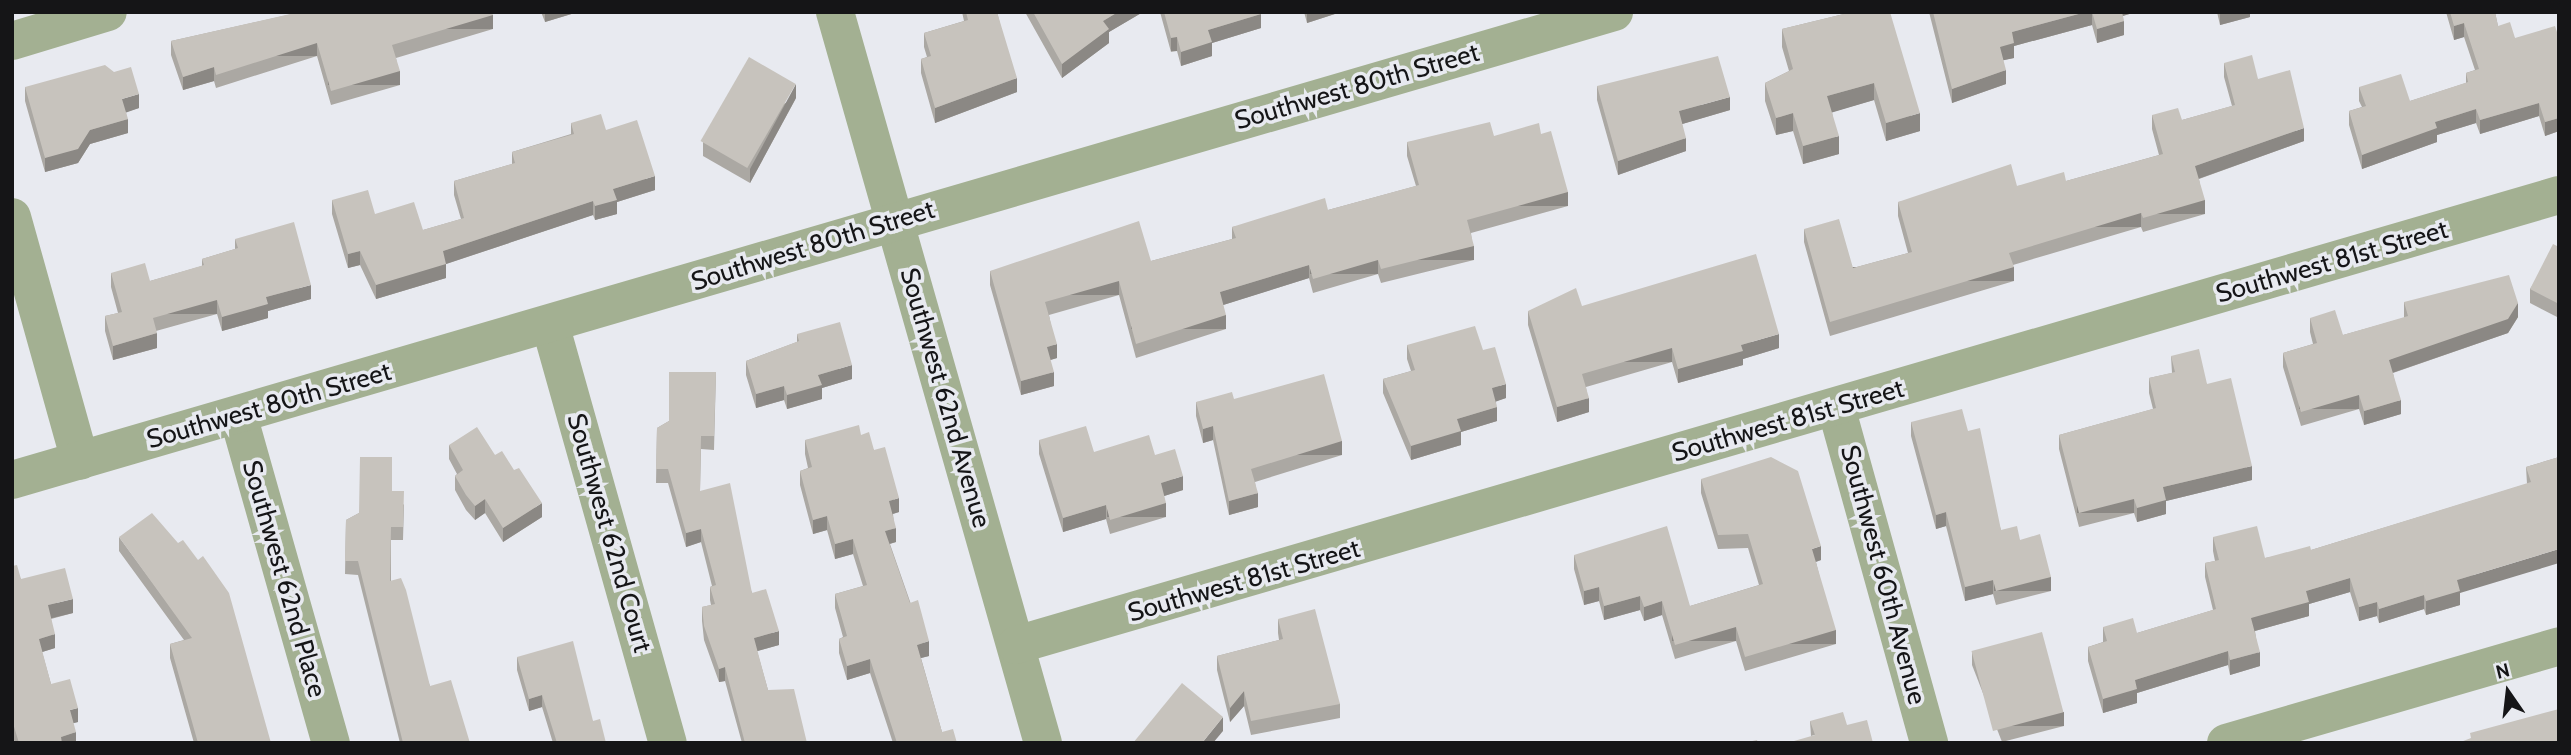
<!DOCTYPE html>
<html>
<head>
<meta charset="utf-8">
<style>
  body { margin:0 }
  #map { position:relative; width:2571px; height:755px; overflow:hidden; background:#e8eaf0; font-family:Cabin,sans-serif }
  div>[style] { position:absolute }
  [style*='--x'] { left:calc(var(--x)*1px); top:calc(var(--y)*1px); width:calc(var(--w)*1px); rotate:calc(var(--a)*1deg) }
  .minor>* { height:38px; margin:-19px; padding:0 19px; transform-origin:19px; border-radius:19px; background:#a3b092 }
  .wall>* { inset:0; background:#aba8a3 }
  .shaded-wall>* { inset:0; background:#8b8884; transform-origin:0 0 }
  .building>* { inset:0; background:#c7c3bd; transform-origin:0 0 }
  span { translate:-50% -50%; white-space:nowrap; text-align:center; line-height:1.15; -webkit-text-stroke:7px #e8eaf0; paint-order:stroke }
  .street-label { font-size:26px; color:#151517 }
  .frame { position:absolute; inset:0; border:14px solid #151517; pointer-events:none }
  .north { position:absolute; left:2473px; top:657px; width:70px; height:70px; -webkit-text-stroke:5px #e8eaf0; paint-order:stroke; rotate:346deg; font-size:19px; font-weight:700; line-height:28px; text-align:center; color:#151517 }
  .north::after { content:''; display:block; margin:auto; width:24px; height:32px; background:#151517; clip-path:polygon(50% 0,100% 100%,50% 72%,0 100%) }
</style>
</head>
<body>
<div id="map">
  <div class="minor">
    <div style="--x:835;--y:12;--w:760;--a:74.12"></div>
    <div style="--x:12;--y:41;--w:100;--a:-16.8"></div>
    <div style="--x:12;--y:217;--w:253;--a:74.4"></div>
    <div style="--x:550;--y:324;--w:435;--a:74.3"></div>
    <div style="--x:1836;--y:407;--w:349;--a:74.5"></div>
    <div style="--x:238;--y:415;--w:341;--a:74.2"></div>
    <div style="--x:12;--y:480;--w:1669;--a:-16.28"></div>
    <div style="--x:1016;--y:645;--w:1607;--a:-16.26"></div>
    <div style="--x:2226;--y:743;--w:347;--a:-16.2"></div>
  </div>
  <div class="wall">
    <div style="clip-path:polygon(297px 12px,492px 12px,493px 29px,396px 58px,400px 85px,331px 105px,317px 56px,216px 88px,214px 81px,183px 90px,171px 55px,171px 41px,297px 13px)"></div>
    <div style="clip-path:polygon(541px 12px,578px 12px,545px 22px)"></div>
    <div style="clip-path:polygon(962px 12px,997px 12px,1017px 92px,935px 123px,921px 73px,921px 59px,927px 57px,924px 47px,924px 33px,964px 21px)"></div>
    <div style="clip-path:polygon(1025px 12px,1143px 12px,1109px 32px,1109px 43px,1062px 78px)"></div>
    <div style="clip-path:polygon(1160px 12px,1260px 12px,1261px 28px,1212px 43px,1212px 56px,1181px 66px,1177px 51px,1171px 52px)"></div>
    <div style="clip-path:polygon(1304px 12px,1341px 12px,1307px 23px)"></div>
    <div style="clip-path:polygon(1852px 12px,1920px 131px,1886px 141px,1874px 100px,1832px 112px,1839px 154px,1803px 164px,1793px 131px,1776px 135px,1765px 101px,1765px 83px,1789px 71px,1782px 47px,1782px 29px)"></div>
    <div style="clip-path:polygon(1929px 12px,2136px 12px,2123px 16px,2124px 35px,2097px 43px,2092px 25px,2014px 46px,2014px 58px,2003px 60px,2006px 84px,1952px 103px)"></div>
    <div style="clip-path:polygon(2217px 12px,2250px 12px,2250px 17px,2220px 25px)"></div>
    <div style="clip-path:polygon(2446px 12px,2495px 12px,2498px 26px,2515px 38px,2559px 38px,2559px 131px,2545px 136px,2539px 116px,2480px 134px,2476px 123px,2437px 135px,2437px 142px,2362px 169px,2349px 125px,2349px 111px,2362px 107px,2359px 101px,2359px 87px,2410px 101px,2466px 83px,2466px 73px,2475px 70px,2464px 37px,2454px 40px)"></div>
    <div style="clip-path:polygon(2224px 63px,2258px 79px,2304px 141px,2199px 179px,2205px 214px,2143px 232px,2141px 227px,2013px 265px,2014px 281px,1830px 336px,1804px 242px,1804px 229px,1853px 268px,1908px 253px,1898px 216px,1898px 202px,2017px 186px,2066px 181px,2159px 155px,2152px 129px,2152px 115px,2182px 120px,2232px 106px,2224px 77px)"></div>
    <div style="clip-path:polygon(1597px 86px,1730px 110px,1682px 124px,1686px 151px,1618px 175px,1597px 100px)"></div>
    <div style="clip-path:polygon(25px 87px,139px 108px,126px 112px,128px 133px,90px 144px,78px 163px,45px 172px,25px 101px)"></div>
    <div style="clip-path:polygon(796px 98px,750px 183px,703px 156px,703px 142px)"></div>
    <div style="clip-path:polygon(571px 123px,606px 130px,655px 190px,617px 202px,617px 214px,595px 220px,593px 215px,446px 264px,446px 278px,376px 299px,360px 265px,348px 268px,332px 214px,332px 200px,423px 230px,461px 219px,454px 195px,454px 181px,512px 164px,512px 152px,571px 134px)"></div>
    <div style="clip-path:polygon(1541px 134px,1568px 206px,1471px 233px,1474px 260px,1381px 283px,1378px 274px,1313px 293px,1309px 278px,1223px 305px,1226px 329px,1136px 358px,1119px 295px,1049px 315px,1057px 358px,1050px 360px,1054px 386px,1021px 395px,990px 285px,990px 271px,1151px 261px,1232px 239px,1232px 227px,1328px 210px,1416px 186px,1407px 156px,1407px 142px)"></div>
    <div style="clip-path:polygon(235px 239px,311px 299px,268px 311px,268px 318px,222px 331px,217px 314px,156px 331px,157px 348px,113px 360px,105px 331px,105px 316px,118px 313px,111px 287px,111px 273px,150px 281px,202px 266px,202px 259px,235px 249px)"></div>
    <div style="clip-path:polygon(2559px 247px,2559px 318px,2530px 303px,2530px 289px)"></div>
    <div style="clip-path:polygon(2404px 302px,2518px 317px,2508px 333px,2393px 373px,2401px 414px,2364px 425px,2359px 409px,2301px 426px,2283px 367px,2283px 353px,2313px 344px,2310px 332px,2310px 318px,2343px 335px,2404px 318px)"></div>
    <div style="clip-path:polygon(1582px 306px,1779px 348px,1743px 359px,1743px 365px,1678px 383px,1672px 362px,1586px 387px,1589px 412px,1557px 422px,1528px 325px,1528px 311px)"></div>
    <div style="clip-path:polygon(797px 334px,852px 379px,822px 388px,822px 399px,787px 409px,784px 400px,756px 408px,746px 375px,746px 361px,797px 342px)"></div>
    <div style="clip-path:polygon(1407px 345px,1483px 350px,1506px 398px,1496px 401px,1497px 421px,1461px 432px,1461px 445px,1411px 460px,1383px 393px,1383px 379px,1411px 371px,1407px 359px)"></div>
    <div style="clip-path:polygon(2171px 356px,2207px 384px,2252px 480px,2166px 501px,2166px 514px,2137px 522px,2134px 513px,2079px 527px,2059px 449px,2059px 435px,2153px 409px,2149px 393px,2149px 378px,2172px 373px)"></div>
    <div style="clip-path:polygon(716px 372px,714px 450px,701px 449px,700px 491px,779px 645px,757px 651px,768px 690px,807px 743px,742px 743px,725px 681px,719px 682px,704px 640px,702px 621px,702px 607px,711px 605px,710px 600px,710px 587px,712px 586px,701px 542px,686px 547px,668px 483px,656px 483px,657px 428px,669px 421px)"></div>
    <div style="clip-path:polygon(1234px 399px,1342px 455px,1255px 482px,1258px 507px,1229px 515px,1213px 440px,1203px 443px,1196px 416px,1196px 402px)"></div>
    <div style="clip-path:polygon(1911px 422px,1968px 431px,2001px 530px,2020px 540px,2051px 591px,1996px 605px,1993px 594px,1965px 601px,1946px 526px,1936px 529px,1911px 436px)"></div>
    <div style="clip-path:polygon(861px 435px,874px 450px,899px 512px,893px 514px,896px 542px,890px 544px,929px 656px,921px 658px,942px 732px,957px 743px,893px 743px,870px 673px,847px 680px,839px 653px,839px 639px,843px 637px,835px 608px,835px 594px,863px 586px,853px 554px,835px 559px,827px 530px,813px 534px,800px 485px,800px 471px,808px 468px,805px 454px,805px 440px)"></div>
    <div style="clip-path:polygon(1039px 440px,1094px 452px,1155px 455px,1183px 490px,1164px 496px,1166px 517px,1110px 534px,1106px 519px,1063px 532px,1039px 454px)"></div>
    <div style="clip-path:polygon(449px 445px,495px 455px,542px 517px,503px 542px,485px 513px,475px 520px,466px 510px,455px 490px,455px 476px,457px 474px,449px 459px)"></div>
    <div style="clip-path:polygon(2559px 457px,2460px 593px,2460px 605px,2426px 615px,2424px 609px,2379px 623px,2377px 616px,2359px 621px,2350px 592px,2309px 604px,2309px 616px,2255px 631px,2260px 666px,2230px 675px,2228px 665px,2137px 693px,2137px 703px,2103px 713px,2088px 661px,2088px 647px,2103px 642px,2103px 627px,2137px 633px,2213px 610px,2205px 577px,2205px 563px,2215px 561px,2213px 551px,2213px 537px,2265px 558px,2311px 550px,2527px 484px,2526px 467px)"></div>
    <div style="clip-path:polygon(1701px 479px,1821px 560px,1816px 562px,1836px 644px,1745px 671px,1736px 641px,1675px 659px,1662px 615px,1644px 621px,1640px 610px,1604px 620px,1599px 601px,1584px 605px,1574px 569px,1574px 555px,1690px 606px,1759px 585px,1748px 548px,1718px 549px,1701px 493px)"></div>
    <div style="clip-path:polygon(392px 491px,404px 505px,403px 540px,391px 540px,391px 581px,430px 686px,470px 743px,400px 743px,358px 575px,345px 574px,346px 520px,359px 513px)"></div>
    <div style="clip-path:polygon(119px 537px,271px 743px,194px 743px,170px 658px,170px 644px,184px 640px,119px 551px)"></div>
    <div style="clip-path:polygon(12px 566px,21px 579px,73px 613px,51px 619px,55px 648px,42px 652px,51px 684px,78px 722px,73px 723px,76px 743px,15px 743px,12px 734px)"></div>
    <div style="clip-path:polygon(1278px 619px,1340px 704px,1340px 718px,1251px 735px,1244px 706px,1230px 722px,1217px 670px,1217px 656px,1279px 640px,1278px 633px)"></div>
    <div style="clip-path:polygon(1972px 651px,2064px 726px,2002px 742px,1972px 665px)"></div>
    <div style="clip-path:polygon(517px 657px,593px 721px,606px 743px,553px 743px,542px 707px,529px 711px,517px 670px)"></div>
    <div style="clip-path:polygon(1810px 721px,1847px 725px,1811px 736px)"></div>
  </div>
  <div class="shaded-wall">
    <div style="clip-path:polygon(545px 12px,578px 12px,545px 22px)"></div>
    <div style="clip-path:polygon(1118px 12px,1143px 12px,1109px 32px,1109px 43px,1062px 78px,1062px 64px,1103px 21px)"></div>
    <div style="clip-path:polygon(1307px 12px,1341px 12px,1307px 23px)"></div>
    <div style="clip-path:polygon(2086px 12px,2092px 12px,2092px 25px,2014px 46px,2014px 58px,2000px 61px,2000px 47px,2012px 32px)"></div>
    <div style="clip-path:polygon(2119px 12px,2136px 12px,2119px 17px)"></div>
    <div style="clip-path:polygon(2220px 12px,2250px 12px,2250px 17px,2220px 25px)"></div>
    <div style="clip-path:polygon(1261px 14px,1261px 28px,1212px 43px,1212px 56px,1181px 66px,1181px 52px,1208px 30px)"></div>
    <div style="left:493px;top:15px;width:14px;height:105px;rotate:90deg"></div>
    <div style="clip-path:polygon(2124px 21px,2124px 35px,2097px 43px,2097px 29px)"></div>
    <div style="clip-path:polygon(2464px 23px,2464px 37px,2454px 40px,2454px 26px)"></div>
    <div style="left:1177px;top:37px;width:14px;height:6px;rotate:90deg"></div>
    <div style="left:317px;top:43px;width:13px;height:106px;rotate:90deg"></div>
    <div style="clip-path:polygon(214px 67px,214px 81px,183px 90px,183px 77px)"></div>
    <div style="clip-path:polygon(2006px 70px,2006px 84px,1952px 103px,1952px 89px)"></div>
    <div style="left:400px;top:71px;width:14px;height:72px;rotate:90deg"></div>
    <div style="clip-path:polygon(1017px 78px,1017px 92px,935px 123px,935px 108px)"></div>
    <div style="clip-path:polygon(1874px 83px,1874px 100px,1827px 114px,1827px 96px)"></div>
    <div style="clip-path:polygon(796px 84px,796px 98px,750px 183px,750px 169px)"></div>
    <div style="clip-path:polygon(139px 94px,139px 108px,122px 114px,122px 99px)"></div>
    <div style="clip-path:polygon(1730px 97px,1730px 110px,1679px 125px,1679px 111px)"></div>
    <div style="clip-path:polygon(2539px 103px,2539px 116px,2480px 134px,2480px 120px)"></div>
    <div style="clip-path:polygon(2476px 109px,2476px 123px,2437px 135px,2437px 142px,2362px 169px,2362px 155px,2435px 122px)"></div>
    <div style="clip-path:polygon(1793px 113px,1793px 131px,1776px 135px,1776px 118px)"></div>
    <div style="clip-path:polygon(1920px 113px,1920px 131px,1886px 141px,1886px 123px)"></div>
    <div style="clip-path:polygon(2559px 118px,2559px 131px,2545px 136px,2545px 122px)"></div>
    <div style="clip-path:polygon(128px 119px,128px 133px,90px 144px,78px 163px,45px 172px,45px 158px,90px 130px)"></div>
    <div style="clip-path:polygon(2304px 128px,2304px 141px,2195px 180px,2195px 166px)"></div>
    <div style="clip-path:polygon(1839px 136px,1839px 154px,1803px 164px,1803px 146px)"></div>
    <div style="clip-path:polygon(1686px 138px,1686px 151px,1618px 175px,1618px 161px)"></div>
    <div style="clip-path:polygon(655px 176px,655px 190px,617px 202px,617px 214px,595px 220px,595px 206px,613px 189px)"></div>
    <div style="left:1568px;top:192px;width:14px;height:105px;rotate:90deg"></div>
    <div style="left:2205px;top:200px;width:14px;height:65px;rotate:90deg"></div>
    <div style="clip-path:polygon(593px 201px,593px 215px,446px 264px,446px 278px,376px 299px,376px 285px,443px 251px)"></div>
    <div style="left:2141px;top:213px;width:14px;height:138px;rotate:90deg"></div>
    <div style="left:1474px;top:246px;width:14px;height:96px;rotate:90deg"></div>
    <div style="clip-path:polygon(360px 251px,360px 265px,348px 268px,348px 254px)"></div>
    <div style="left:1378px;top:260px;width:14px;height:68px;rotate:90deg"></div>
    <div style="clip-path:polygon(1309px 265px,1309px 278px,1220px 306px,1220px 292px)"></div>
    <div style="left:2014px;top:267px;width:14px;height:192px;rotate:90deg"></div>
    <div style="left:1119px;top:281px;width:14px;height:77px;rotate:90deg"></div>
    <div style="clip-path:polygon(311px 285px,311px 299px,268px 311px,268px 318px,222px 331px,222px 317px,266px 297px)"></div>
    <div style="left:217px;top:300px;width:14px;height:66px;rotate:90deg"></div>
    <div style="clip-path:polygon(2518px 303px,2518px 317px,2508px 333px,2389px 374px,2389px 360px)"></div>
    <div style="left:1226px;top:315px;width:14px;height:95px;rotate:90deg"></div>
    <div style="clip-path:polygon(157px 333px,157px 348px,113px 360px,113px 346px)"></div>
    <div style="clip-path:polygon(1779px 334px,1779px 348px,1743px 359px,1743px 365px,1678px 383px,1678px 369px,1741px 345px)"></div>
    <div style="clip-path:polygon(1057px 344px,1057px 358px,1047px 361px,1047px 347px)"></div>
    <div style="left:1672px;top:348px;width:14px;height:94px;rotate:90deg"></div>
    <div style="clip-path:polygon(852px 365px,852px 379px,822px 388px,822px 399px,787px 409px,787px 395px,818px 375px)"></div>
    <div style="clip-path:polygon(1054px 372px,1054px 386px,1021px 395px,1021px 381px)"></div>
    <div style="clip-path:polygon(1506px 384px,1506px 398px,1492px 403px,1492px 388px)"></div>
    <div style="clip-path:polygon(784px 386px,784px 400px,756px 408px,756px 394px)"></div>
    <div style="left:2359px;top:395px;width:14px;height:60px;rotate:90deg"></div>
    <div style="clip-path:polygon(1589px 398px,1589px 412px,1557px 422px,1557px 407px)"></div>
    <div style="clip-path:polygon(2401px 400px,2401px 414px,2364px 425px,2364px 411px)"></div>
    <div style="clip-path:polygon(1497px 407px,1497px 421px,1461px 432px,1461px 445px,1411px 460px,1411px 446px,1457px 419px)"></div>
    <div style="clip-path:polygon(1213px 426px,1213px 440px,1203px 443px,1203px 429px)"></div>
    <div style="left:1342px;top:441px;width:14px;height:95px;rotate:90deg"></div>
    <div style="clip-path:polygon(2252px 466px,2252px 480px,2166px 501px,2166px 514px,2137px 522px,2137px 508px,2163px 487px)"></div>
    <div style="clip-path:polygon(1183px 476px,1183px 490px,1161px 497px,1161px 483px)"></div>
    <div style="clip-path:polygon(1258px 493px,1258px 507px,1229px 515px,1229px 501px)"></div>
    <div style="clip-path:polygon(899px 498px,899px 512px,889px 515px,889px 501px)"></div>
    <div style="clip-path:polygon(485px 499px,485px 513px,475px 520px,475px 506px)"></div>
    <div style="left:2134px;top:499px;width:14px;height:57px;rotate:90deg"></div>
    <div style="clip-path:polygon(542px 503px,542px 517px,503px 542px,503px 528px)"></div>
    <div style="left:1166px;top:503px;width:14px;height:59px;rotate:90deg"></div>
    <div style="clip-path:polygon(1106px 505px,1106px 519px,1063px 532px,1063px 518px)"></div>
    <div style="clip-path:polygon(1946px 512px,1946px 526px,1936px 529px,1936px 515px)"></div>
    <div style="clip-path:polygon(827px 516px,827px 530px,813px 534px,813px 520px)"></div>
    <div style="clip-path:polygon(896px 528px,896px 542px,885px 545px,885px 531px)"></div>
    <div style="clip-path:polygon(701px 529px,701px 542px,686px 547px,686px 533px)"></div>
    <div style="clip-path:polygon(853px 539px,853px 554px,835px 559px,835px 544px)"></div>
    <div style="clip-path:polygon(1821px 546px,1821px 560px,1812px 563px,1812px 549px)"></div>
    <div style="clip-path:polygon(2559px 549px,2559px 563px,2460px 593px,2460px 605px,2426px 615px,2426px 601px,2457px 580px)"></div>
    <div style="left:2051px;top:577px;width:14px;height:57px;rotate:90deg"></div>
    <div style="clip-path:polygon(2350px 578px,2350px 592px,2309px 604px,2309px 616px,2251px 632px,2251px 618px,2306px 591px)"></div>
    <div style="clip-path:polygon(1993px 580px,1993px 594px,1965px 601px,1965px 587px)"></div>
    <div style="clip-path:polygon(1599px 587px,1599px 601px,1584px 605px,1584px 591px)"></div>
    <div style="clip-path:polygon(2424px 595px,2424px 609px,2379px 623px,2379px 609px)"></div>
    <div style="clip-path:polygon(1640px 596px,1640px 610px,1604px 620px,1604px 606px)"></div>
    <div style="clip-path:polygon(73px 599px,73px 613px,48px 619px,48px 605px)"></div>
    <div style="clip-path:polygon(1662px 601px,1662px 615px,1644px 621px,1644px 607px)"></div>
    <div style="clip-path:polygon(2377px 602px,2377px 616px,2359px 621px,2359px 607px)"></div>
    <div style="left:1736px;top:627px;width:14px;height:64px;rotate:90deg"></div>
    <div style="left:1836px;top:630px;width:14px;height:95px;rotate:90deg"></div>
    <div style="clip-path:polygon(779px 631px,779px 645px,754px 652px,754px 638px)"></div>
    <div style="clip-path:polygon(55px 634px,55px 648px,39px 653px,39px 639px)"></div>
    <div style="clip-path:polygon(929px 641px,929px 656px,917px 659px,917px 645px)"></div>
    <div style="clip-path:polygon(2228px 651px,2228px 665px,2137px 693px,2137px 703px,2103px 713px,2103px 699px,2135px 680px)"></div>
    <div style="clip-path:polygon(2260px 652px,2260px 666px,2230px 675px,2230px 660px)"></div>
    <div style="clip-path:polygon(870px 659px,870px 673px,847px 680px,847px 666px)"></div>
    <div style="clip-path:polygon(725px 667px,725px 681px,719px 682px,719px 669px)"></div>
    <div style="clip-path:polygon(1244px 691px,1244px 706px,1230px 722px,1230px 708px)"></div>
    <div style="clip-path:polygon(542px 695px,542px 707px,529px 711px,529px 699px)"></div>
    <div style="clip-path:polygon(78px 708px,78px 722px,70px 724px,70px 710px)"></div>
    <div style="left:2064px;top:712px;width:14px;height:64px;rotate:90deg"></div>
    <div style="clip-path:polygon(1223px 717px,1223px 731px,1213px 743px,1202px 743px)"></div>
    <div style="clip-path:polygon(76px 732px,76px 743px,61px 743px,61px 737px)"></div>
  </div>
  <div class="building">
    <div style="clip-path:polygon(299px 12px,492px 12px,493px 15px,392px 45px,400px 71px,331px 91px,317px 43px,216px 75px,214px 67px,183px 77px,171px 41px)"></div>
    <div style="clip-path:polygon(966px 12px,997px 12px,1017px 78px,935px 108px,921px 59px,931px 56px,924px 33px,968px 20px)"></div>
    <div style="clip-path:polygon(1033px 12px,1118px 12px,1103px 21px,1109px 29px,1062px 64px)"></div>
    <div style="clip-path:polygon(1164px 12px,1260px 12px,1261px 14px,1208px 30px,1212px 42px,1181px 52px,1177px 37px,1171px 38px)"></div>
    <div style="clip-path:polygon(1852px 12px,1890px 12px,1920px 113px,1886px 123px,1874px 83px,1827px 96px,1839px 136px,1803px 146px,1793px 113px,1776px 118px,1765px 83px,1793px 69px,1782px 29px)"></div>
    <div style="clip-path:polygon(1933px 12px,2086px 12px,2012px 32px,2014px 43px,2000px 47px,2006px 70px,1952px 89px)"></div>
    <div style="clip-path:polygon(2092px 12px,2122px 12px,2124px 21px,2097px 29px)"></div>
    <div style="clip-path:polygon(2450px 12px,2495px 12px,2498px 26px,2510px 22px,2515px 38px,2555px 26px,2559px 38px,2559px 118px,2545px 122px,2539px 103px,2480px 120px,2476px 109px,2435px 122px,2437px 128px,2362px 155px,2349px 111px,2366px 106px,2359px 87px,2401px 74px,2410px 101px,2468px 82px,2466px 73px,2479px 69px,2464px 23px,2454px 26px)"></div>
    <div style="clip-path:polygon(2252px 55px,2258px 79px,2290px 70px,2304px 128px,2195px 166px,2205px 200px,2143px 218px,2141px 213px,2009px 253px,2014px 267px,1830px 322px,1804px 229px,1839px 219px,1853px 268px,1912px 252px,1898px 202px,2011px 164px,2017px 186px,2064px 172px,2066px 181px,2163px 154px,2152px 115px,2178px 108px,2182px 120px,2235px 105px,2224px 63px)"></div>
    <div style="clip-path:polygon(1718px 56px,1730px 97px,1679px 111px,1686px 138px,1618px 161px,1597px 86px)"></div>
    <div style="left:749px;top:57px;width:54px;height:97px;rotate:30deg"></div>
    <div style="clip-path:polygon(105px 65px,114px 72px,131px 67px,139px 94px,122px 99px,128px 119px,90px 130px,78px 149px,45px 158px,25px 87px)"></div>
    <div style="clip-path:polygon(601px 114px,606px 130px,637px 120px,655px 176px,613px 189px,617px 200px,595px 206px,593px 201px,443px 251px,446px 264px,376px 285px,360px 251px,348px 254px,332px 200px,368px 190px,375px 214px,414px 202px,423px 230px,464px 218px,454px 181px,515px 163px,512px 152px,574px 134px,571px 123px)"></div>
    <div style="clip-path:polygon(1490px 122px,1494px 136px,1539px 123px,1541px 134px,1551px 131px,1568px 192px,1467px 220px,1474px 246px,1381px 269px,1378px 260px,1313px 279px,1309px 265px,1220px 292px,1226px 315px,1136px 344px,1119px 281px,1045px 302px,1057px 344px,1047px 347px,1054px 372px,1021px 381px,990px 271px,1139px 221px,1151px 261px,1236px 238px,1232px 227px,1325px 198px,1328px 210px,1419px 185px,1407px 142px)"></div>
    <div style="clip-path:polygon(294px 222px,311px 285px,266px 297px,268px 304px,222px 317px,217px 300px,153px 318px,157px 333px,113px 346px,105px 316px,122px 312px,111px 273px,145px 263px,150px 281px,204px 265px,202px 259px,238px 248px,235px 239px)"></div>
    <div style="clip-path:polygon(2553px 244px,2559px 247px,2559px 304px,2530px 289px)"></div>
    <div style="clip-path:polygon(1756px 254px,1779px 334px,1741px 345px,1743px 351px,1678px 369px,1672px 348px,1582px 374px,1589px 398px,1557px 407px,1528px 311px,1576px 288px,1582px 306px)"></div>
    <div style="clip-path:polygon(2509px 275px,2518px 303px,2508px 319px,2389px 360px,2401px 400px,2364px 411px,2359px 395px,2301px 412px,2283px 353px,2317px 343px,2310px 318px,2335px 310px,2343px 335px,2408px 316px,2404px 302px)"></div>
    <div style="clip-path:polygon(840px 322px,852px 365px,818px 375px,822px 385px,787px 395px,784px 386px,756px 394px,746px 361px,799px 341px,797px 334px)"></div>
    <div style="clip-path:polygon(1475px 326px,1483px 350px,1495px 347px,1506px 384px,1492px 388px,1497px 407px,1457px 419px,1461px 431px,1411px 446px,1383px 379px,1415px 370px,1407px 345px)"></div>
    <div style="clip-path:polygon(2199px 349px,2207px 384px,2231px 378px,2252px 466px,2163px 487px,2166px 500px,2137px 508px,2134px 499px,2079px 513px,2059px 435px,2156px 408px,2149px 378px,2175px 372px,2171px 356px)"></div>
    <div style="clip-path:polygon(669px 372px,716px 372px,714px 436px,701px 436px,700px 491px,730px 483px,752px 593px,766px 589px,779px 631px,754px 638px,768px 690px,794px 689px,807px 743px,745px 743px,725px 667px,719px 669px,704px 626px,702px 607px,715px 604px,710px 587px,716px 585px,701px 529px,686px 533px,668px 469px,656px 469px,657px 428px,669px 421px)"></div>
    <div style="clip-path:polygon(1324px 374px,1342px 441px,1251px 469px,1258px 493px,1229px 501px,1213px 426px,1203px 429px,1196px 402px,1232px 392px,1234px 399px)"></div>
    <div style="clip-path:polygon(1962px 409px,1968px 431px,1980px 428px,2001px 530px,2017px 526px,2020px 540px,2040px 534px,2051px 577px,1996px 591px,1993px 580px,1965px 587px,1946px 512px,1936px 515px,1911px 422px)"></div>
    <div style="clip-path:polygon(859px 425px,861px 435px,869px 432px,874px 450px,885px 447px,899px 498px,889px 501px,896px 528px,885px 531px,910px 603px,918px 600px,929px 641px,917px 645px,942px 732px,953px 729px,957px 743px,897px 743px,870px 659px,847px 666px,839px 639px,847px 636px,835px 594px,867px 585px,853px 539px,835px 544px,827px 516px,813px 520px,800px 471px,812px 467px,805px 440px)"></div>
    <div style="clip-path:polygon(1086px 426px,1094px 452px,1149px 435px,1155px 455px,1175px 449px,1183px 476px,1161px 483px,1166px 503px,1110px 520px,1106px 505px,1063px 518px,1039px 440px)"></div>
    <div style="clip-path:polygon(477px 427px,495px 455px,502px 451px,514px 470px,519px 468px,542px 503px,503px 528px,485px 499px,475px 506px,466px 495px,455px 476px,463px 470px,449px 445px)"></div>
    <div style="clip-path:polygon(360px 457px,392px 457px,392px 491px,404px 491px,403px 527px,391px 527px,390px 581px,401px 578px,406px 590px,430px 686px,451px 680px,470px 743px,403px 743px,358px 561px,345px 561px,346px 520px,359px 513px)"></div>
    <div style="clip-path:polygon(1771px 457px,1798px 471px,1821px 546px,1812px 549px,1836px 630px,1745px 657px,1736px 627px,1675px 645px,1662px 601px,1644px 607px,1640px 596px,1604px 606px,1599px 587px,1584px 591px,1574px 555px,1667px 526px,1690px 606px,1763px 584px,1748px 534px,1718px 535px,1701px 479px)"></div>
    <div style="clip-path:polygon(2559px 457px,2559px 549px,2457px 580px,2460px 591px,2426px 601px,2424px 595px,2379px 609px,2377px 602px,2359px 607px,2350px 578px,2306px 591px,2309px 602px,2251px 618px,2260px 652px,2230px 660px,2228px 651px,2135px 680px,2137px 689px,2103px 699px,2088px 647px,2107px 641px,2103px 627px,2133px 618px,2137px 633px,2216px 609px,2205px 563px,2219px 560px,2213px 537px,2257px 526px,2265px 558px,2310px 546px,2311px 550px,2531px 482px,2526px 467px)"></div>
    <div style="clip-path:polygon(152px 513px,178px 543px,183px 540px,198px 560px,203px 556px,229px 593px,271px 743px,198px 743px,170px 644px,192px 638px,119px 537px)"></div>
    <div style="clip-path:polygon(17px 565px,21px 579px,65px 568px,73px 599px,48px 605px,55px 634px,39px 639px,51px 684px,70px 679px,78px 708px,70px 710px,76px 732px,61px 737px,62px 743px,19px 743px,12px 720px,12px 566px)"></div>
    <div style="clip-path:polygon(1315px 609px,1340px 704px,1251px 721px,1244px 691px,1230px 708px,1217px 656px,1283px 639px,1278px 619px)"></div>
    <div style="left:2042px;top:632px;width:83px;height:73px;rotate:75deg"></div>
    <div style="clip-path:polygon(573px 641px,593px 721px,600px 719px,606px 743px,557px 743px,542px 695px,529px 699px,517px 657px)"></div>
    <div style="clip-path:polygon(1182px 683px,1223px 717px,1202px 743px,1133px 743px)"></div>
    <div style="clip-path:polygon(2559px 709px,2559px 743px,2458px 743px,2471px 738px,2470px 733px)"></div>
    <div style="clip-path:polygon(1843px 712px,1847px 725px,1867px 720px,1873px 743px,1787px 743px,1815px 735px,1810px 721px)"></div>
    <div style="clip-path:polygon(1757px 740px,1758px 743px,1743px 743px)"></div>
  </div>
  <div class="street-label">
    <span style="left:1357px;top:87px;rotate:-16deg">Southwest 80th Street</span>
    <span style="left:813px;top:246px;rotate:-17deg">Southwest 80th Street</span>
    <span style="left:2332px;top:262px;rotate:-16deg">Southwest 81st Street</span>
    <span style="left:945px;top:398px;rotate:74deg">Southwest 62nd Avenue</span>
    <span style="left:269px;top:406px;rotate:-16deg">Southwest 80th Street</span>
    <span style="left:1788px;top:421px;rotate:-16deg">Southwest 81st Street</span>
    <span style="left:609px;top:533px;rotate:74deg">Southwest 62nd Court</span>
    <span style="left:1883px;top:575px;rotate:75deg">Southwest 60th Avenue</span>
    <span style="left:284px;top:579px;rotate:74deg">Southwest 62nd Place</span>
    <span style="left:1244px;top:581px;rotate:-16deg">Southwest 81st Street</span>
  </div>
  <div class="frame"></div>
  <div class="north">N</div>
</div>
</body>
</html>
